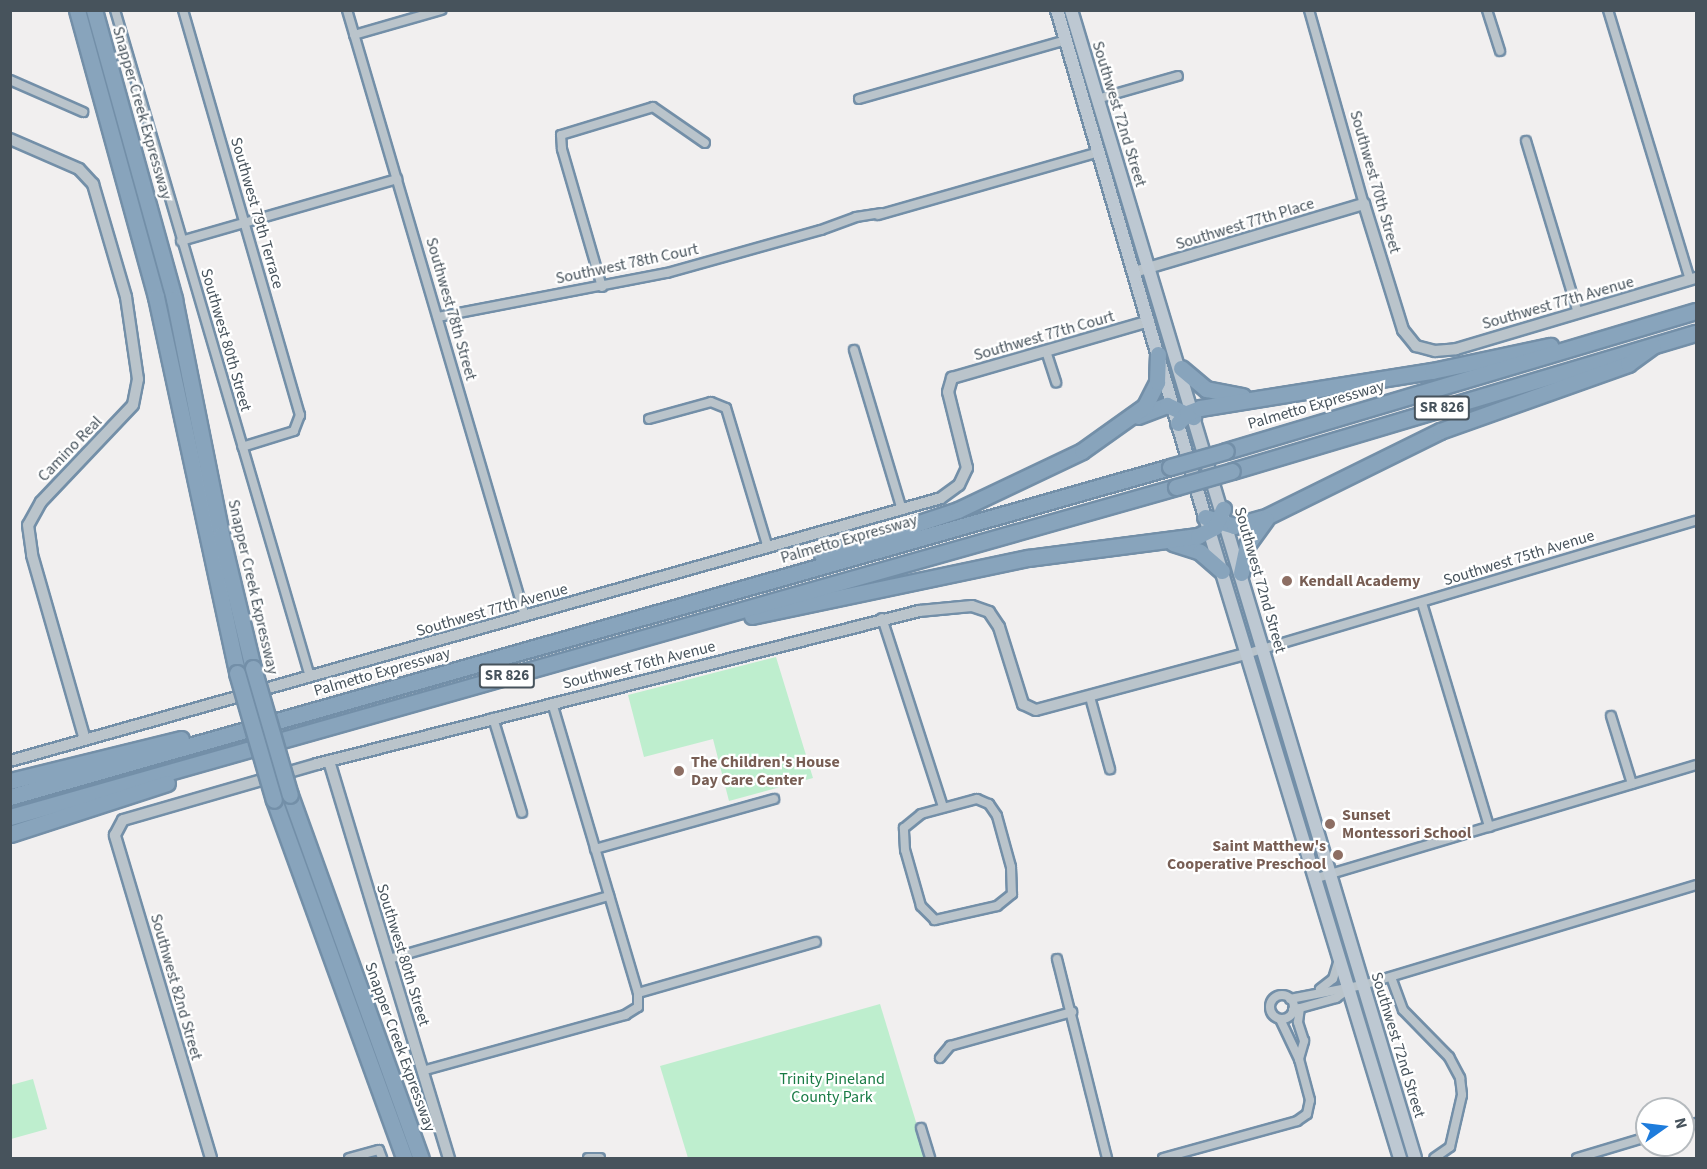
<!DOCTYPE html>
<html>
<head>
<meta charset="utf-8">
<style>
  body { margin:0 }
  #map { position:relative; width:1707px; height:1169px; overflow:hidden; background:#f1efef; font-family:"Source Sans 3",sans-serif }
  div>[style] { position:absolute }
  [style*='--x'] { left:calc(var(--x)*1px); top:calc(var(--y)*1px); width:calc(var(--w)*1px); rotate:calc(var(--a)*1deg) }
  .green>* { inset:0; background:#beeece }
  .roads { filter:drop-shadow(2px 0 #738fa8) drop-shadow(-2px 0 #738fa8) drop-shadow(0 2px #738fa8) drop-shadow(0 -2px #738fa8) }
  .minor>* { height:8px; margin:-4px; padding:0 4px; transform-origin:4px; border-radius:4px; background:#bac4cb }
  .minor>.ring { margin:-4px; padding:0; box-sizing:content-box; background:none; border:8px solid #bac4cb; border-radius:50% }
  .tertiary>* { height:10px; margin:-5px; padding:0 5px; transform-origin:5px; border-radius:5px; background:#bac4cb }
  .secondary>* { height:12px; margin:-6px; padding:0 6px; transform-origin:6px; border-radius:6px; background:#bdc8d2 }
  .motorway>* { height:15px; margin:-7.5px; padding:0 7.5px; transform-origin:7.5px; border-radius:7.5px; background:#88a4bc }
  .bridges { filter:drop-shadow(2px 0 #738fa8) drop-shadow(-2px 0 #738fa8) drop-shadow(0 2px #738fa8) drop-shadow(0 -2px #738fa8) }
  .motorway-bridge>* { height:15px; margin:-7.5px; padding:0 7.5px; transform-origin:7.5px; border-radius:7.5px; background:#88a4bc }
  .dots>* { width:16px; height:16px; translate:-50% -50%; box-sizing:border-box; border:3px solid #fff; border-radius:50% }
  span { translate:-50% -50%; white-space:nowrap; text-align:center; line-height:1.15; -webkit-text-stroke:4.5px #fff; paint-order:stroke }
  .shield-label span { padding:2px 4px; background:#fff; border:2px solid; border-radius:4px; -webkit-text-stroke-width:0 }
  .shield-label { font-size:15px; color:#47535c; font-weight:700 }
  .street-label { font-size:16px; color:#47535c }
  .education-label { font-size:16px; color:#785e54; font-weight:700 }
  .left { translate:0 -50%; text-align:left }
  .right { translate:-100% -50%; text-align:right }
  .park-label { font-size:16px; color:#197b45 }
  .frame { position:absolute; inset:0; border:12px solid #47535c; pointer-events:none }
  .north { position:absolute; left:1635px; top:1097px; width:60px; height:60px; box-sizing:border-box; background:#fff; border:2px solid #b5babe; border-radius:50%; rotate:76deg; font-size:16px; font-weight:700; line-height:24px; text-align:center; color:#47535c }
  .north::after { content:''; display:block; margin:auto; width:21px; height:27px; background:#1e7cdc; clip-path:polygon(50% 0,100% 100%,50% 72%,0 100%) }
</style>
</head>
<body>
<div id="map">
  <div class="green">
    <div style="clip-path:polygon(776px 657px,813px 778px,729px 801px,713px 739px,644px 757px,628px 695px)"></div>
    <div style="clip-path:polygon(880px 1004px,927px 1158px,688px 1158px,660px 1066px)"></div>
    <div style="clip-path:polygon(33px 1079px,47px 1129px,11px 1139px,11px 1085px)"></div>
  </div>
  <div class="roads">
    <div class="minor">
      <div style="--x:115;--y:10;--w:695;--a:73.7"></div>
      <div style="--x:183;--y:10;--w:422;--a:73.9"></div>
      <div style="--x:300;--y:415;--w:17;--a:111"></div>
      <div style="--x:294;--y:431;--w:54;--a:162.9"></div>
      <div style="--x:347;--y:10;--w:632;--a:73.63"></div>
      <div style="--x:1309;--y:10;--w:202;--a:74.2"></div>
      <div style="--x:1487;--y:10;--w:43;--a:72.4"></div>
      <div style="--x:1608;--y:10;--w:282;--a:73.1"></div>
      <div style="--x:354;--y:35;--w:91;--a:-16"></div>
      <div style="--x:10;--y:80;--w:80;--a:23.7"></div>
      <div style="--x:859;--y:99;--w:215;--a:-15.9"></div>
      <div style="--x:1097;--y:99;--w:84;--a:-15.9"></div>
      <div style="--x:1526;--y:141;--w:180;--a:73.2"></div>
      <div style="--x:878;--y:215;--w:230;--a:-15.9"></div>
      <div style="--x:181;--y:241;--w:225;--a:-16"></div>
      <div style="--x:602;--y:287;--w:144;--a:-106.2"></div>
      <div style="--x:562;--y:149;--w:14;--a:-94"></div>
      <div style="--x:561;--y:135;--w:96;--a:-16.9"></div>
      <div style="--x:653;--y:107;--w:63;--a:34.7"></div>
      <div style="--x:438;--y:317;--w:233;--a:-10.9"></div>
      <div style="--x:667;--y:273;--w:160;--a:-15.6"></div>
      <div style="--x:821;--y:230;--w:37;--a:-20"></div>
      <div style="--x:856;--y:217;--w:25;--a:-9"></div>
      <div style="--x:854;--y:350;--w:167;--a:73.3"></div>
      <div style="--x:1046;--y:351;--w:33;--a:72"></div>
      <div style="--x:649;--y:419;--w:64;--a:-15.3"></div>
      <div style="--x:711;--y:402;--w:16;--a:22"></div>
      <div style="--x:726;--y:408;--w:146;--a:73.3"></div>
      <div style="--x:1422;--y:603;--w:234;--a:73.3"></div>
      <div style="--x:882;--y:618;--w:199;--a:72.1"></div>
      <div style="--x:1249;--y:653;--w:466;--a:-16.5"></div>
      <div style="--x:1090;--y:697;--w:75;--a:74.5"></div>
      <div style="--x:1611;--y:716;--w:71;--a:72.8"></div>
      <div style="--x:493;--y:718;--w:99;--a:73"></div>
      <div style="--x:977;--y:799;--w:13;--a:23"></div>
      <div style="--x:989;--y:804;--w:14;--a:56"></div>
      <div style="--x:997;--y:816;--w:53;--a:74.6"></div>
      <div style="--x:1011;--y:867;--w:27;--a:88"></div>
      <div style="--x:1012;--y:894;--w:19;--a:141"></div>
      <div style="--x:997;--y:906;--w:64;--a:167.3"></div>
      <div style="--x:935;--y:920;--w:20;--a:-135"></div>
      <div style="--x:921;--y:906;--w:58;--a:-105.9"></div>
      <div style="--x:905;--y:850;--w:22;--a:-93"></div>
      <div style="--x:904;--y:828;--w:22;--a:-39"></div>
      <div style="--x:921;--y:814;--w:58;--a:-15"></div>
      <div style="--x:595;--y:849;--w:186;--a:-15.6"></div>
      <div style="--x:1317;--y:878;--w:395;--a:-16.6"></div>
      <div style="--x:389;--y:959;--w:229;--a:-16"></div>
      <div style="--x:1057;--y:959;--w:205;--a:75.9"></div>
      <div style="--x:1391;--y:977;--w:35;--a:70"></div>
      <div style="--x:1403;--y:1010;--w:66;--a:45.6"></div>
      <div style="--x:1449;--y:1057;--w:24;--a:62"></div>
      <div style="--x:1460;--y:1078;--w:17;--a:83"></div>
      <div style="--x:1462;--y:1095;--w:53;--a:103"></div>
      <div style="--x:1450;--y:1147;--w:19;--a:145"></div>
      <div style="--x:1320;--y:989;--w:16;--a:-38"></div>
      <div style="--x:1333;--y:979;--w:21;--a:-73"></div>
      <div style="--x:638;--y:993;--w:185;--a:-16"></div>
      <div class="ring" style="left:1270px;top:995px;width:16px;height:16px"></div>
      <div style="--x:1290;--y:999;--w:74;--a:-10.9"></div>
      <div style="--x:1363;--y:985;--w:348;--a:-16.7"></div>
      <div style="--x:1293;--y:1010;--w:45;--a:-15.6"></div>
      <div style="--x:1336;--y:998;--w:16;--a:-35"></div>
      <div style="--x:940;--y:1058;--w:16;--a:-50"></div>
      <div style="--x:950;--y:1046;--w:127;--a:-15.6"></div>
      <div style="--x:1299;--y:1059;--w:19;--a:-74"></div>
      <div style="--x:1304;--y:1041;--w:20;--a:-108"></div>
      <div style="--x:1298;--y:1022;--w:14;--a:-82"></div>
      <div style="--x:422;--y:1071;--w:211;--a:-15.4"></div>
      <div style="--x:625;--y:1015;--w:15;--a:-32"></div>
      <div style="--x:638;--y:1007;--w:14;--a:-90"></div>
      <div style="--x:638;--y:993;--w:302;--a:-106.5"></div>
      <div style="--x:1683;--y:1127;--w:14;--a:-17"></div>
      <div style="--x:921;--y:1128;--w:31;--a:73"></div>
      <div style="--x:349;--y:1158;--w:31;--a:-15"></div>
      <div style="--x:379;--y:1150;--w:9;--a:69"></div>
      <div style="--x:588;--y:1158;--w:12;--a:0"></div>
      <div style="--x:1163;--y:1158;--w:139;--a:-15.4"></div>
      <div style="--x:1297;--y:1121;--w:12;--a:-35"></div>
      <div style="--x:1307;--y:1114;--w:14;--a:-78"></div>
      <div style="--x:1310;--y:1100;--w:42;--a:-105"></div>
      <div style="--x:1299;--y:1059;--w:44;--a:-115.4"></div>
      <div style="--x:1577;--y:1158;--w:73;--a:-16.7"></div>
    </div>
    <div class="tertiary">
      <div style="--x:10;--y:139;--w:75;--a:23.5"></div>
      <div style="--x:79;--y:169;--w:21;--a:47"></div>
      <div style="--x:93;--y:184;--w:118;--a:73.7"></div>
      <div style="--x:126;--y:297;--w:83;--a:81.7"></div>
      <div style="--x:138;--y:379;--w:26;--a:101"></div>
      <div style="--x:133;--y:405;--w:134;--a:133.5"></div>
      <div style="--x:41;--y:502;--w:26;--a:119"></div>
      <div style="--x:28;--y:525;--w:30;--a:82"></div>
      <div style="--x:32;--y:555;--w:192;--a:74"></div>
      <div style="--x:1134;--y:272;--w:240;--a:-16.5"></div>
      <div style="--x:1364;--y:204;--w:132;--a:72.8"></div>
      <div style="--x:1403;--y:330;--w:21;--a:51"></div>
      <div style="--x:1416;--y:346;--w:20;--a:15"></div>
      <div style="--x:1435;--y:351;--w:21;--a:-5"></div>
      <div style="--x:1456;--y:349;--w:250;--a:-16.5"></div>
      <div style="--x:10;--y:761;--w:967;--a:-15.77"></div>
      <div style="--x:941;--y:498;--w:22;--a:-36"></div>
      <div style="--x:959;--y:485;--w:19;--a:-65"></div>
      <div style="--x:967;--y:468;--w:78;--a:-104"></div>
      <div style="--x:948;--y:392;--w:15;--a:-74"></div>
      <div style="--x:952;--y:378;--w:205;--a:-16.1"></div>
      <div style="--x:329;--y:761;--w:415;--a:73.2"></div>
      <div style="--x:211;--y:1158;--w:337;--a:-106.6"></div>
      <div style="--x:115;--y:835;--w:17;--a:-62"></div>
      <div style="--x:123;--y:820;--w:202;--a:-16.1"></div>
      <div style="--x:317;--y:764;--w:621;--a:-14.26"></div>
      <div style="--x:919;--y:611;--w:53;--a:-5.4"></div>
      <div style="--x:972;--y:606;--w:18;--a:19"></div>
      <div style="--x:989;--y:612;--w:18;--a:56"></div>
      <div style="--x:999;--y:627;--w:81;--a:72.7"></div>
      <div style="--x:1023;--y:704;--w:14;--a:25"></div>
      <div style="--x:1036;--y:710;--w:220;--a:-15"></div>
    </div>
    <div class="secondary">
      <div style="--x:1057;--y:10;--w:528;--a:73.73"></div>
      <div style="--x:1205;--y:517;--w:670;--a:73.08"></div>
      <div style="--x:1071;--y:10;--w:1198;--a:73.32"></div>
    </div>
    <div class="motorway">
      <div style="--x:77;--y:10;--w:298;--a:74.6"></div>
      <div style="--x:156;--y:297;--w:385;--a:77.8"></div>
      <div style="--x:94;--y:10;--w:300;--a:74.5"></div>
      <div style="--x:174;--y:299;--w:241;--a:78.7"></div>
      <div style="--x:221;--y:535;--w:137;--a:76.5"></div>
      <div style="--x:1181;--y:368;--w:33;--a:40"></div>
      <div style="--x:1206;--y:389;--w:37;--a:11"></div>
      <div style="--x:1138;--y:416;--w:31;--a:-21"></div>
      <div style="--x:1167;--y:405;--w:29;--a:25"></div>
      <div style="--x:1178;--y:423;--w:13;--a:-48"></div>
      <div style="--x:1187;--y:413;--w:14;--a:-21"></div>
      <div style="--x:1200;--y:408;--w:235;--a:-9.1"></div>
      <div style="--x:1432;--y:371;--w:121;--a:-12"></div>
      <div style="--x:1226;--y:451;--w:490;--a:-16.6"></div>
      <div style="--x:1232;--y:471;--w:484;--a:-16.6"></div>
      <div style="--x:1205;--y:517;--w:30;--a:17"></div>
      <div style="--x:1234;--y:526;--w:35;--a:-16"></div>
      <div style="--x:1268;--y:516;--w:192;--a:-26.3"></div>
      <div style="--x:1440;--y:431;--w:200;--a:-19.6"></div>
      <div style="--x:1628;--y:364;--w:31;--a:-36"></div>
      <div style="--x:1173;--y:543;--w:28;--a:18"></div>
      <div style="--x:1200;--y:552;--w:29;--a:41"></div>
      <div style="--x:822;--y:555;--w:143;--a:-18.3"></div>
      <div style="--x:958;--y:510;--w:137;--a:-25.4"></div>
      <div style="--x:1082;--y:451;--w:77;--a:-35.5"></div>
      <div style="--x:1145;--y:406;--w:27;--a:-63"></div>
      <div style="--x:1157;--y:382;--w:28;--a:-88"></div>
      <div style="--x:1241;--y:573;--w:29;--a:-78"></div>
      <div style="--x:1247;--y:545;--w:32;--a:-54"></div>
      <div style="--x:752;--y:616;--w:282;--a:-11.9"></div>
      <div style="--x:1028;--y:558;--w:171;--a:-7.4"></div>
      <div style="--x:1198;--y:536;--w:19;--a:-28"></div>
      <div style="--x:1215;--y:527;--w:20;--a:-66"></div>
      <div style="--x:10;--y:781;--w:176;--a:-13.8"></div>
      <div style="--x:290;--y:795;--w:386;--a:70.2"></div>
      <div style="--x:10;--y:797;--w:1206;--a:-15.88"></div>
      <div style="--x:274;--y:800;--w:381;--a:70"></div>
      <div style="--x:10;--y:817;--w:1212;--a:-15.8"></div>
      <div style="--x:10;--y:834;--w:165;--a:-18"></div>
    </div>
  </div>
  <div class="bridges">
    <div class="motorway-bridge">
      <div style="--x:1170;--y:467;--w:58;--a:-15.9"></div>
      <div style="--x:1176;--y:487;--w:58;--a:-15.9"></div>
      <div style="--x:253;--y:668;--w:132;--a:73.8"></div>
      <div style="--x:237;--y:673;--w:132;--a:73.8"></div>
    </div>
  </div>
  <div class="dots">
    <div style="left:1287px;top:581px;background:#8d6e63"></div>
    <div style="left:679px;top:771px;background:#8d6e63"></div>
    <div style="left:1330px;top:824px;background:#8d6e63"></div>
    <div style="left:1338px;top:855px;background:#8d6e63"></div>
  </div>
  <div class="shield-label">
    <span style="left:1442px;top:408px">SR 826</span>
    <span style="left:507px;top:676px">SR 826</span>
  </div>
  <div class="street-label">
    <span style="left:142px;top:113px;rotate:74deg">Snapper Creek Expressway</span>
    <span style="left:1119px;top:114px;rotate:73deg">Southwest 72nd Street</span>
    <span style="left:1375px;top:182px;rotate:74deg">Southwest 70th Street</span>
    <span style="left:257px;top:213px;rotate:74deg">Southwest 79th Terrace</span>
    <span style="left:1245px;top:224px;rotate:-17deg">Southwest 77th Place</span>
    <span style="left:627px;top:264px;rotate:-12deg">Southwest 78th Court</span>
    <span style="left:1558px;top:303px;rotate:-16deg">Southwest 77th Avenue</span>
    <span style="left:451px;top:309px;rotate:74deg">Southwest 78th Street</span>
    <span style="left:1044px;top:336px;rotate:-16deg">Southwest 77th Court</span>
    <span style="left:226px;top:340px;rotate:74deg">Southwest 80th Street</span>
    <span style="left:1316px;top:405px;rotate:-16deg">Palmetto Expressway</span>
    <span style="left:70px;top:449px;rotate:-46deg">Camino Real</span>
    <span style="left:849px;top:539px;rotate:-16deg">Palmetto Expressway</span>
    <span style="left:1519px;top:558px;rotate:-17deg">Southwest 75th Avenue</span>
    <span style="left:1260px;top:580px;rotate:74deg">Southwest 72nd Street</span>
    <span style="left:253px;top:587px;rotate:77deg">Snapper Creek Expressway</span>
    <span style="left:492px;top:610px;rotate:-16deg">Southwest 77th Avenue</span>
    <span style="left:639px;top:665px;rotate:-14deg">Southwest 76th Avenue</span>
    <span style="left:382px;top:672px;rotate:-16deg">Palmetto Expressway</span>
    <span style="left:403px;top:955px;rotate:73deg">Southwest 80th Street</span>
    <span style="left:176px;top:987px;rotate:74deg">Southwest 82nd Street</span>
    <span style="left:1398px;top:1045px;rotate:73deg">Southwest 72nd Street</span>
    <span style="left:400px;top:1047px;rotate:70deg">Snapper Creek Expressway</span>
  </div>
  <div class="education-label">
    <span class="left" style="left:1299px;top:581px">Kendall Academy</span>
    <span class="left" style="left:691px;top:771px">The Children's House<br>Day Care Center</span>
    <span class="left" style="left:1342px;top:824px">Sunset<br>Montessori School</span>
    <span class="right" style="left:1326px;top:855px">Saint Matthew's<br>Cooperative Preschool</span>
  </div>
  <div class="park-label">
    <span style="left:832px;top:1088px">Trinity Pineland<br>County Park</span>
  </div>
  <div class="frame"></div>
  <div class="north">N</div>
</div>
</body>
</html>
